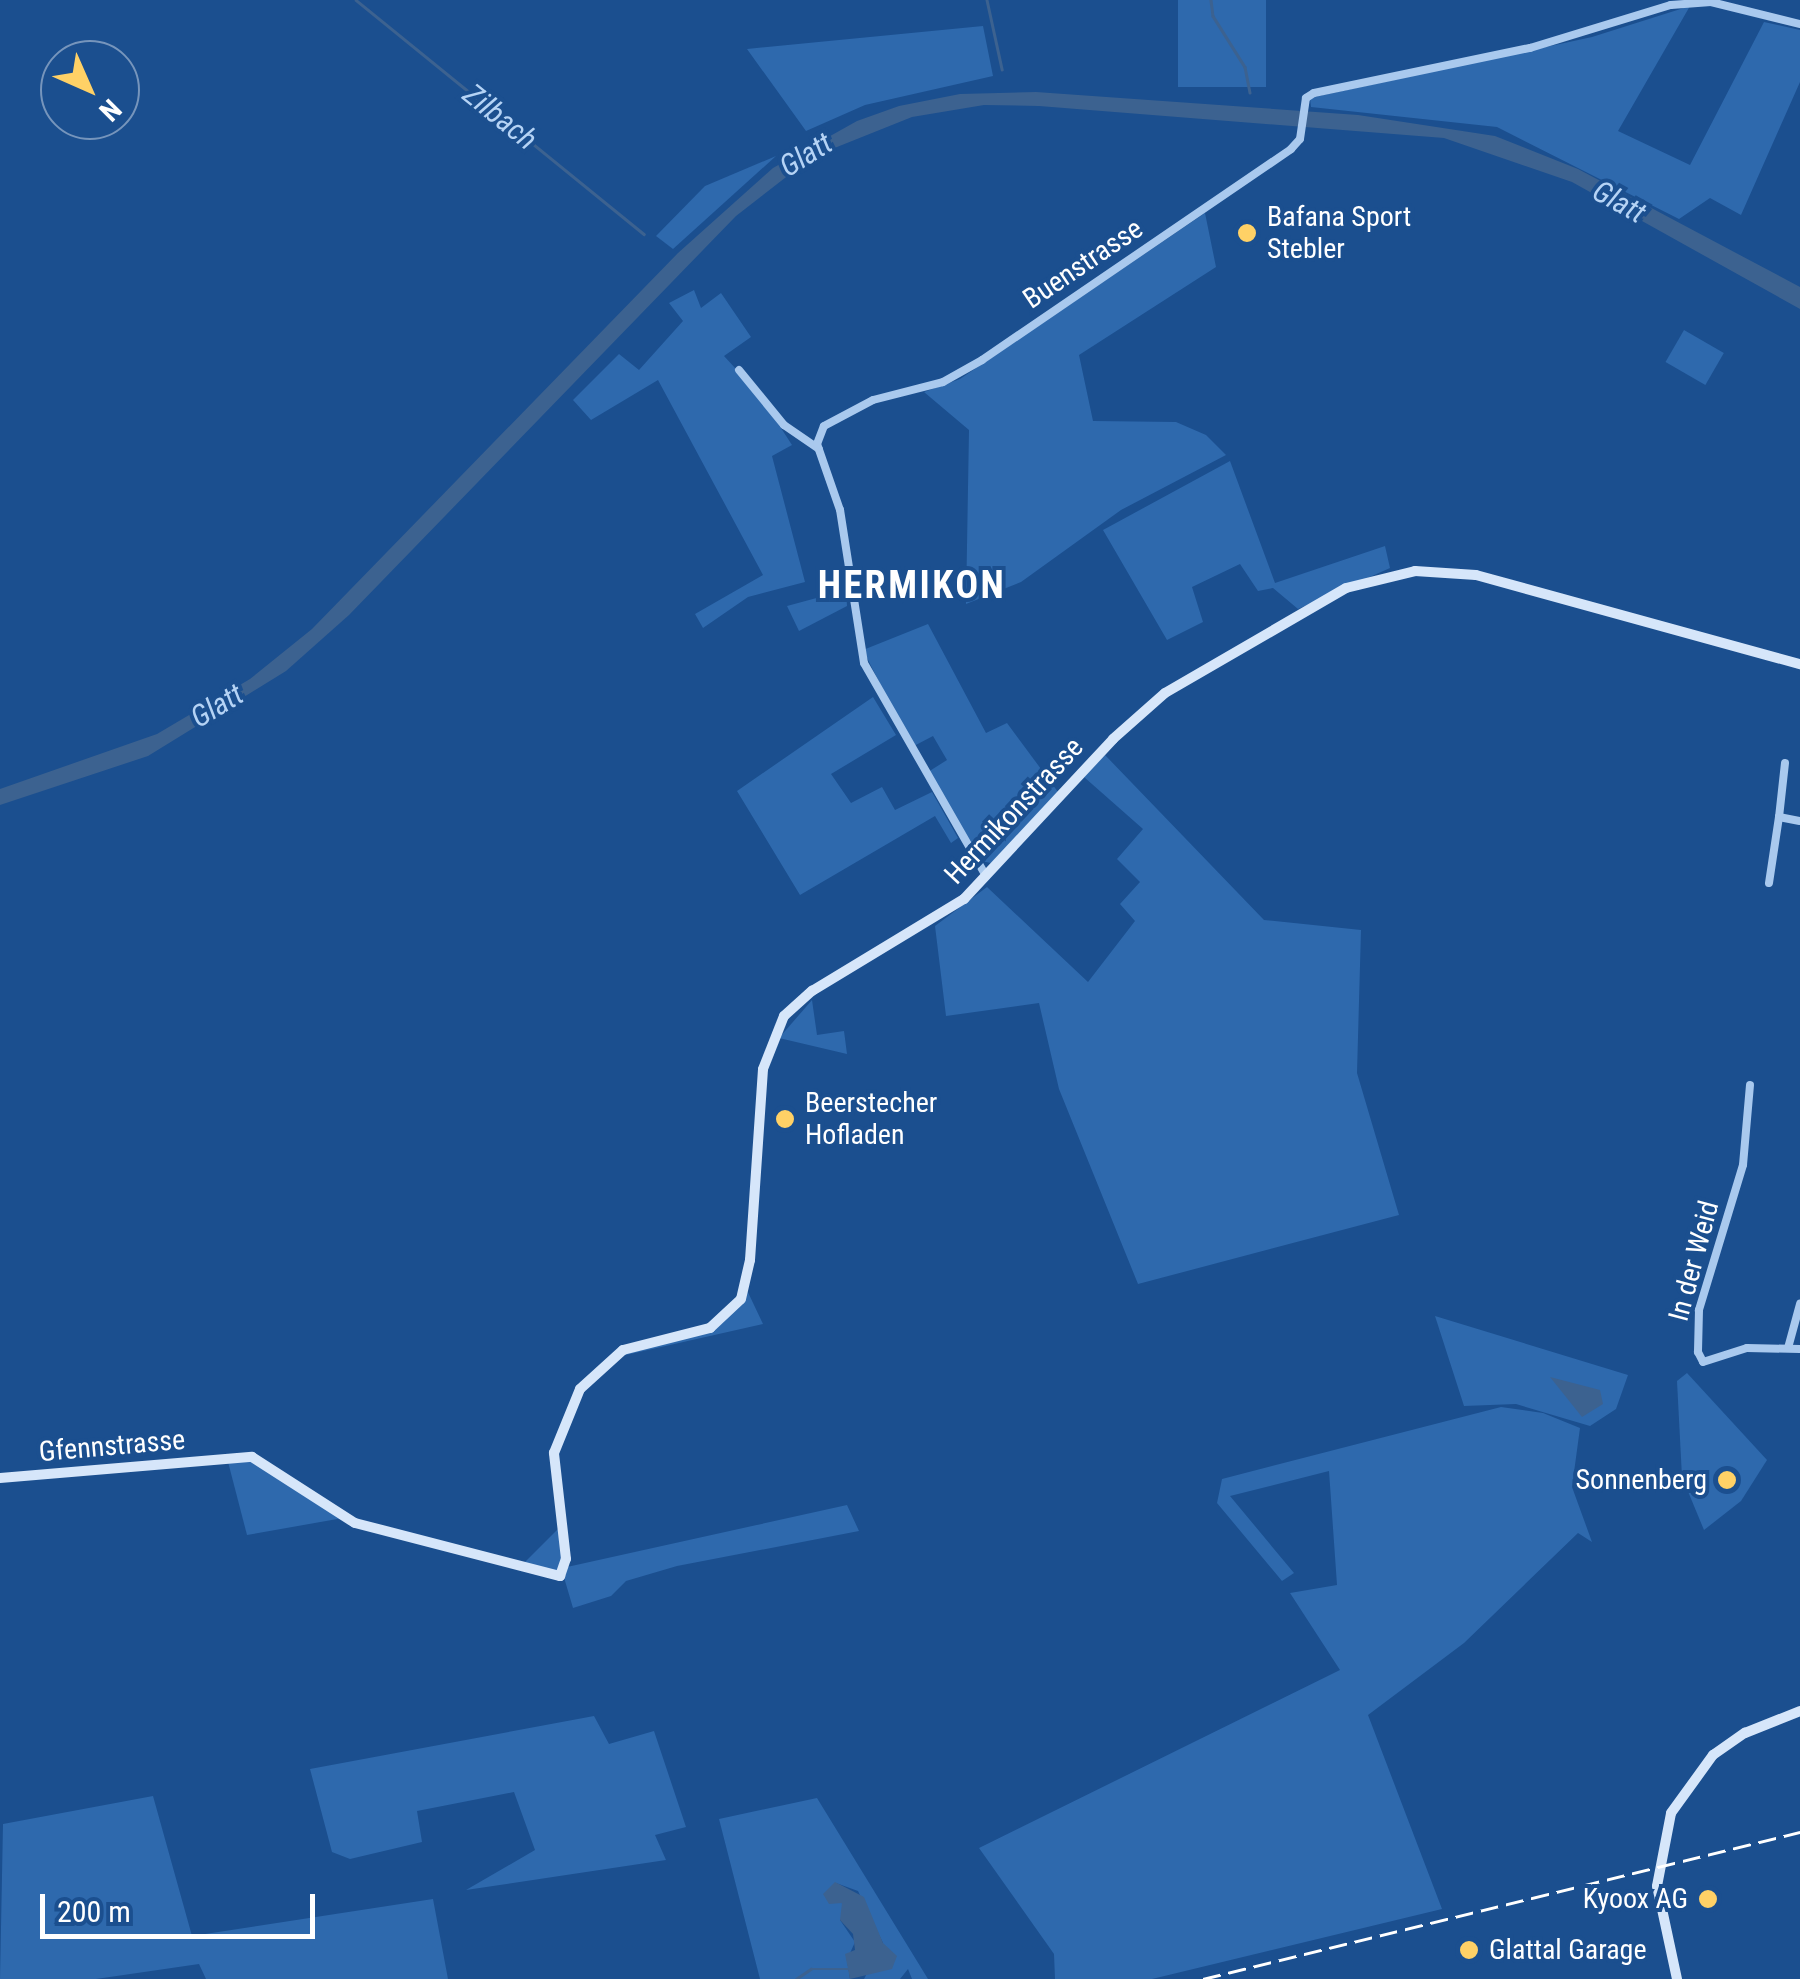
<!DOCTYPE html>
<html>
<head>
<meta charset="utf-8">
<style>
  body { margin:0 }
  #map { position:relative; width:1800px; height:1979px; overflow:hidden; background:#1b4f8f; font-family:"Roboto Condensed",sans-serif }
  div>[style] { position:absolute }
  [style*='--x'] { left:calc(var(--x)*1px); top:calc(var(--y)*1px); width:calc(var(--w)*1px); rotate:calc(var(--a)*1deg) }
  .green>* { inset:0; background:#2e69ad; transform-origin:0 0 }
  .water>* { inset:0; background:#3c6290 }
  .stream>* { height:2.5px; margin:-1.25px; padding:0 1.25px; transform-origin:1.25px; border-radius:1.25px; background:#3c6290 }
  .street>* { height:8px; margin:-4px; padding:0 4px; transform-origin:4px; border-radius:4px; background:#a9c9ee }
  .secondary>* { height:10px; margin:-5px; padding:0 5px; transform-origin:5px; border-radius:5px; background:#d6e6fa }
  .rail>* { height:2.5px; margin-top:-1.25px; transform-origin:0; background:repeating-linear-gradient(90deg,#fff 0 18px,transparent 0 26px) }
  .dots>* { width:28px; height:28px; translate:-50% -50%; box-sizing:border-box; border:5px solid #1b4f8f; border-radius:50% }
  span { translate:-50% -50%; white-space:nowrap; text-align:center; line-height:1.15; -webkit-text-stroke:8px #1b4f8f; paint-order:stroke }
  .poi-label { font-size:28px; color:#fff }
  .left { translate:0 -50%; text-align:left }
  .right { translate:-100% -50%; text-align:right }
  .street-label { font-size:28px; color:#fff }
  .water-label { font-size:30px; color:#b5d3f5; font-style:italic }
  .district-label { font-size:38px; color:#fff; font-weight:700; letter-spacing:2.5px }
  .north { position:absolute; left:40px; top:40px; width:100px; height:100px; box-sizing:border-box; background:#1b4f8f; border:2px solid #7695bc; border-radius:50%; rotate:135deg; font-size:28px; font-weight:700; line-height:40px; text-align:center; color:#fff }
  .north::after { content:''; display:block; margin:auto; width:35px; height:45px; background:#ffd166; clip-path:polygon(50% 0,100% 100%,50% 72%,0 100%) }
  .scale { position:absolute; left:40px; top:1894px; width:275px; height:45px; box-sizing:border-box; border:5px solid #fff; border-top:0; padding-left:12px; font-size:30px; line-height:35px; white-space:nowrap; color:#fff; -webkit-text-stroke:8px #1b4f8f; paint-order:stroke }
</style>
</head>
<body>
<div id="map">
  <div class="green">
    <div style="left:1178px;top:0;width:88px;height:87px"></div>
    <div style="clip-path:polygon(1690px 6px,1618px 131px,1690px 165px,1764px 22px,1800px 30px,1800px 82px,1741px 215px,1710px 198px,1679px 219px,1497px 127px,1311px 107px,1310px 98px,1592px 37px)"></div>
    <div style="clip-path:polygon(983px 26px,993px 76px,865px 105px,806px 131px,747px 49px)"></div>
    <div style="clip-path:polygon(776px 156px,673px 249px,656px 236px,705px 186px)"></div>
    <div style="clip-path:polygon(1205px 213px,1216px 267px,1079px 355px,1093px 421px,1176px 422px,1206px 435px,1226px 455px,1121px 510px,1021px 582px,966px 604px,969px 430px,924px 392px,960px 379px)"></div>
    <div style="clip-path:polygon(694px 290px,701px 308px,721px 293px,751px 337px,724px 356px,759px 394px,792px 445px,772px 456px,805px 582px,748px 597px,703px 628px,695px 614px,763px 575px,658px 380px,591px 420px,573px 400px,619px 354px,639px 370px,683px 321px,669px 303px)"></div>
    <div style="left:1684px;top:330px;width:46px;height:37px;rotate:30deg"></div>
    <div style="clip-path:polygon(1230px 461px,1275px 583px,1385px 546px,1390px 568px,1298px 609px,1273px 588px,1258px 591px,1240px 564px,1192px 587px,1203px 622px,1167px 640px,1103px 530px)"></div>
    <div style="clip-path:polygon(846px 590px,847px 606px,799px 631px,787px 606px)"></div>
    <div style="clip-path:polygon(928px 624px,986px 733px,1007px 723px,1058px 792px,991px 863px,981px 861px,928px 772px,947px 760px,933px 736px,912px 747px,863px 650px)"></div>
    <div style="clip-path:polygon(873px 697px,896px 735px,831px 774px,851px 803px,882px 787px,895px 810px,932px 792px,958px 838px,951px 843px,935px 816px,800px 895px,737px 791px)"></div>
    <div style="clip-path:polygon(1105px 755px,1264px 920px,1361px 930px,1357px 1073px,1399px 1215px,1138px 1284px,1059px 1089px,1039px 1003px,946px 1016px,935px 926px,987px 887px,1088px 982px,1135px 921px,1120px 904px,1140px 882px,1117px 859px,1143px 829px,1084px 777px)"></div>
    <div style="clip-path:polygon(812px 1000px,817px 1035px,844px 1031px,847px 1054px,779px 1038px)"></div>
    <div style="clip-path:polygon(745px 1286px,763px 1324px,608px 1359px,720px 1323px)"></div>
    <div style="clip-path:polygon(1435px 1316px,1628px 1375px,1616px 1409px,1590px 1426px,1516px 1404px,1464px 1406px)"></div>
    <div style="clip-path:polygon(1687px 1373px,1767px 1460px,1741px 1501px,1704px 1530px,1682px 1477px,1677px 1381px)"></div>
    <div style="clip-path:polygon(1501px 1407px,1543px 1413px,1580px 1428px,1572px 1487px,1592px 1542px,1578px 1533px,1464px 1643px,1368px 1715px,1442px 1909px,1152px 1979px,1055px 1979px,1054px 1954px,979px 1848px,1340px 1670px,1290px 1593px,1337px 1585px,1329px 1471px,1230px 1496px,1294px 1573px,1282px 1581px,1217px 1503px,1222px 1479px)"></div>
    <div style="clip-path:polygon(252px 1457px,343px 1518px,247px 1535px,227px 1458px)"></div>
    <div style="clip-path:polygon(847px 1505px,859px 1531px,677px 1566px,626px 1581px,611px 1596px,573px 1608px,563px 1574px,521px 1566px,561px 1526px,567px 1567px)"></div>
    <div style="clip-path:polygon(594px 1716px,609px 1744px,654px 1731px,686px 1827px,655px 1835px,666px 1860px,466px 1890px,535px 1850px,514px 1792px,417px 1811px,422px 1842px,350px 1859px,332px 1852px,310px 1769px)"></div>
    <div style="clip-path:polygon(153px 1796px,192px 1936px,433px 1899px,448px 1979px,206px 1979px,199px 1964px,96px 1979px,0 1979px,3px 1824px)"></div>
    <div style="clip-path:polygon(817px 1798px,928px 1979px,912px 1979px,908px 1969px,900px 1979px,864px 1979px,883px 1943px,858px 1891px,836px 1883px,845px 1914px,840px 1920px,855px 1942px,847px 1960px,850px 1979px,760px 1979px,719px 1819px)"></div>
  </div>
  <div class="water">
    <div style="clip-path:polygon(1036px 92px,1358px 115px,1495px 136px,1578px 169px,1800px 287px,1800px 309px,1572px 182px,1444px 138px,1039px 106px,984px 105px,912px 117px,812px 157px,736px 216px,349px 615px,286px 671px,148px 756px,0 805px,0 789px,157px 734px,250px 679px,312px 629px,678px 253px,773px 168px,857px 121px,899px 106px,960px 94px)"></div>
    <div style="clip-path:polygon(1550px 1377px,1600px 1390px,1603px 1404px,1582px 1417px)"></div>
    <div style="clip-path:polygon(835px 1882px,864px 1897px,883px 1943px,897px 1956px,892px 1969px,850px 1979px,845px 1954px,855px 1950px,853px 1934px,840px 1920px,842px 1903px,829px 1904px,823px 1894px)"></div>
  </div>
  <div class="stream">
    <div style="--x:356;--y:0;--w:371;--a:39.1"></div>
    <div style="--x:987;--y:0;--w:71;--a:77.7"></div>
    <div style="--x:1211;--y:0;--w:16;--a:83"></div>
    <div style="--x:1213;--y:16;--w:60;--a:57.9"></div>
    <div style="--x:1245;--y:67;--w:26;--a:79"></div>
    <div style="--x:796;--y:1979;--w:18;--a:-34"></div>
    <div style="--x:811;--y:1969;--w:37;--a:0"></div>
  </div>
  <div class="street">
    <div style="--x:739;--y:370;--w:71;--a:50.7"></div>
    <div style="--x:784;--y:425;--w:42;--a:34.4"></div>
    <div style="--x:1785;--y:763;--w:54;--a:96.3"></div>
    <div style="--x:1779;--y:817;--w:21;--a:11"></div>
    <div style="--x:986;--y:876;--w:245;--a:-119.8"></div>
    <div style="--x:864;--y:663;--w:155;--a:-98.9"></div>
    <div style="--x:840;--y:510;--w:70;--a:-109.2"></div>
    <div style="--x:817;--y:444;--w:19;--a:-69"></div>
    <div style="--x:824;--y:426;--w:55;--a:-28"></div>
    <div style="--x:873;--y:400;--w:72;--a:-14.4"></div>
    <div style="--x:943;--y:382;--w:45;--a:-29.4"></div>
    <div style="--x:982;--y:360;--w:374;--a:-34.3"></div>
    <div style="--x:1291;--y:149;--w:13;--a:-48"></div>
    <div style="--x:1300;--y:139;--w:41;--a:-81.7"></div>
    <div style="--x:1306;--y:98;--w:9;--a:-32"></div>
    <div style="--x:1314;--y:93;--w:221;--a:-11.8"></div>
    <div style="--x:1530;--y:48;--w:147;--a:-17"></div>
    <div style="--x:1671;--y:5;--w:40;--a:-4.3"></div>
    <div style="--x:1711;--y:2;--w:92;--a:13.9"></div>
    <div style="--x:1769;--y:883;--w:67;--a:-81.4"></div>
    <div style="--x:1750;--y:1085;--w:80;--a:95"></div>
    <div style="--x:1743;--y:1165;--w:152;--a:106.9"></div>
    <div style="--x:1699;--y:1310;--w:42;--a:91.4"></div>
    <div style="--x:1698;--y:1352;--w:11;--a:63"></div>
    <div style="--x:1703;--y:1362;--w:46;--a:-17.7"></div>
    <div style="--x:1747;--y:1348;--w:53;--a:1.1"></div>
    <div style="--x:1788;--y:1348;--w:46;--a:-74.7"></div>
  </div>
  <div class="secondary">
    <div style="--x:0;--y:1478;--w:253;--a:-4.8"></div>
    <div style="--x:252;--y:1457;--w:122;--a:32.7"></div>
    <div style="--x:355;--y:1523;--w:212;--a:14.5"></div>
    <div style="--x:560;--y:1576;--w:18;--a:-71"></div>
    <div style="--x:566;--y:1559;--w:107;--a:-96.5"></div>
    <div style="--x:554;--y:1453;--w:69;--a:-67.9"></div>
    <div style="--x:580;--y:1389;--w:58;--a:-42.2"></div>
    <div style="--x:623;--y:1350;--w:90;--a:-14.2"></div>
    <div style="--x:710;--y:1328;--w:42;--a:-43.1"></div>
    <div style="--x:741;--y:1299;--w:40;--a:-77"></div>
    <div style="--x:750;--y:1260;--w:191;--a:-86.1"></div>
    <div style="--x:763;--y:1069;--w:57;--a:-68.4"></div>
    <div style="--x:784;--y:1016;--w:38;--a:-42"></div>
    <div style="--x:812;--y:991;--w:178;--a:-31.2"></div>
    <div style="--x:964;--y:899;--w:219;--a:-47"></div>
    <div style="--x:1113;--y:739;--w:69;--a:-41.5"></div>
    <div style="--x:1165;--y:693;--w:209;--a:-30.1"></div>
    <div style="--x:1346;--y:588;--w:71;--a:-13.8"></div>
    <div style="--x:1415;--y:571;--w:61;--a:3.8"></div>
    <div style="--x:1476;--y:575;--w:336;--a:15.4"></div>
    <div style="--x:1677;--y:1979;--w:95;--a:-102.1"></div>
    <div style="--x:1657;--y:1886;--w:74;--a:-79.1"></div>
    <div style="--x:1671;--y:1813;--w:72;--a:-54.1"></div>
    <div style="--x:1713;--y:1755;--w:39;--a:-35"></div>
    <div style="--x:1745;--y:1733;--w:59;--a:-21.8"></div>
  </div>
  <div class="rail">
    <div style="--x:1203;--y:1979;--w:615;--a:-13.83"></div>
  </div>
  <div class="dots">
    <div style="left:1247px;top:233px;background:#ffd166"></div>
    <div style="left:785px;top:1119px;background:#ffd166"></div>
    <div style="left:1727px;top:1480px;background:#ffd166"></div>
    <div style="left:1708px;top:1899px;background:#ffd166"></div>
    <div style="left:1469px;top:1950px;background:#ffd166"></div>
  </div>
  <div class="poi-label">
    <span class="left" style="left:1267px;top:233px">Bafana Sport<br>Stebler</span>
    <span class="left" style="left:805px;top:1119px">Beerstecher<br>Hofladen</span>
    <span class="right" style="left:1707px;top:1480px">Sonnenberg</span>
    <span class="right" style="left:1688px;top:1899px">Kyoox AG</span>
    <span class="left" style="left:1489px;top:1950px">Glattal Garage</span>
  </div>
  <div class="street-label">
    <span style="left:1083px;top:264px;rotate:-34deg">Buenstrasse</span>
    <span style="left:1014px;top:811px;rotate:-47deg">Hermikonstrasse</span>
    <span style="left:1694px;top:1261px;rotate:-75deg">In der Weid</span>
    <span style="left:112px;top:1446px;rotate:-5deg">Gfennstrasse</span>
  </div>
  <div class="water-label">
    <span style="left:500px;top:117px;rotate:39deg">Zilbach</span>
    <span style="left:806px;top:155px;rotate:-32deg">Glatt</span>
    <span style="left:1619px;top:202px;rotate:29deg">Glatt</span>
    <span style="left:217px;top:706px;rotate:-31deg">Glatt</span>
  </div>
  <div class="district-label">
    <span style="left:912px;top:586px">HERMIKON</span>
  </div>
  <div class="north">N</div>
  <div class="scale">200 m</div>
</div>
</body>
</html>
